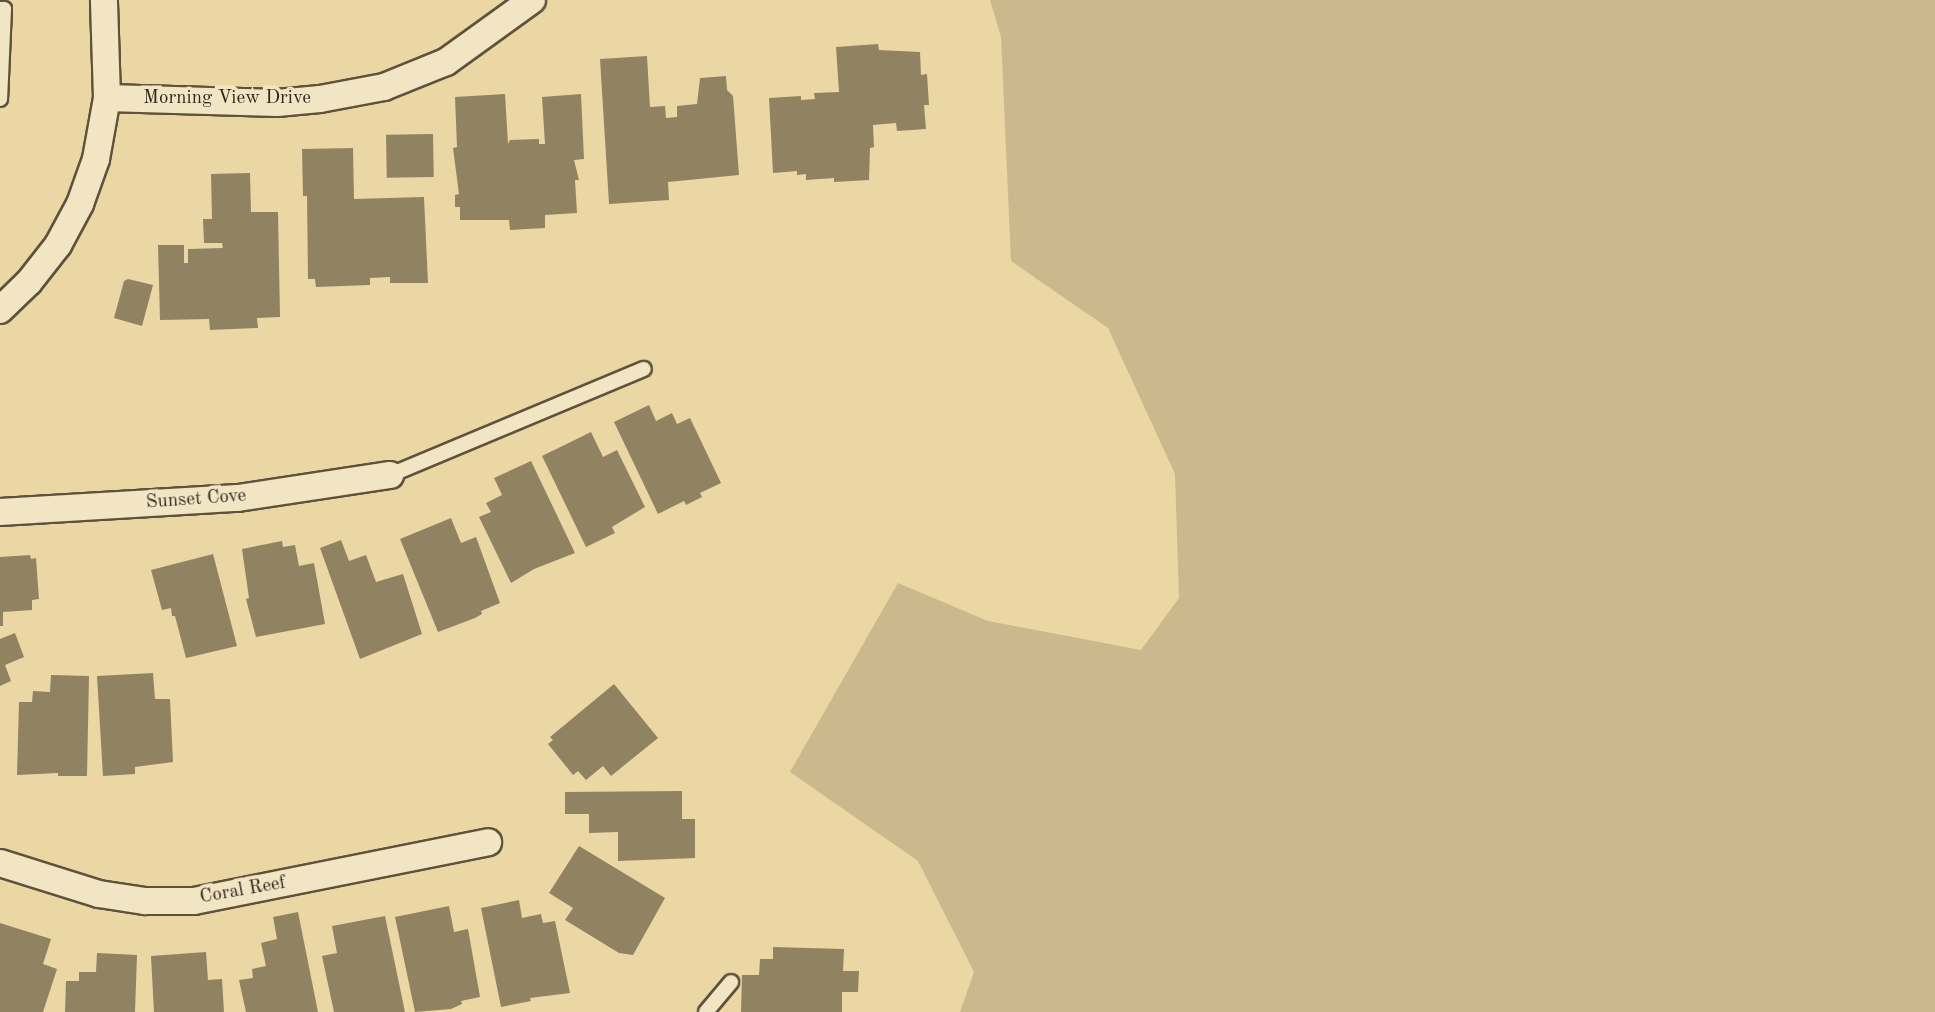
<!DOCTYPE html>
<html>
<head>
<meta charset="utf-8">
<style>
  body { margin:0 }
  #map { position:relative; width:1935px; height:1012px; overflow:hidden; background:#ebd7a4; font-family:"Old Standard TT",serif }
  div>[style] { position:absolute }
  [style*='--x'] { left:calc(var(--x)*1px); top:calc(var(--y)*1px); width:calc(var(--w)*1px); rotate:calc(var(--a)*1deg) }
  .green>* { inset:0; background:#cbb98d }
  .building>* { inset:0; background:#918262; transform-origin:0 0 }
  .roads { filter:drop-shadow(2px 0 #5f523d) drop-shadow(-2px 0 #5f523d) drop-shadow(0 2px #5f523d) drop-shadow(0 -2px #5f523d) }
  .service>* { height:14px; margin:-7px; padding:0 7px; transform-origin:7px; border-radius:7px; background:#f2e5c4 }
  .minor>* { height:26px; margin:-13px; padding:0 13px; transform-origin:13px; border-radius:13px; background:#f2e5c4 }
  span { translate:-50% -50%; white-space:nowrap; text-align:center; line-height:1.15; -webkit-text-stroke:7px #f2e5c4; paint-order:stroke }
  .street-label { font-size:19px; color:#30251b }
</style>
</head>
<body>
<div id="map">
  <div class="green">
    <div style="clip-path:polygon(990px 0,1935px 0,1935px 1012px,960px 1012px,974px 972px,918px 861px,790px 772px,898px 583px,988px 621px,1141px 650px,1179px 598px,1175px 474px,1108px 328px,1011px 261px,1001px 37px)"></div>
  </div>
  <div class="building">
    <div style="clip-path:polygon(878px 44px,879px 50px,920px 52px,921px 75px,927px 74px,929px 105px,924px 105px,926px 129px,897px 131px,896px 123px,873px 125px,874px 147px,870px 148px,869px 180px,834px 182px,834px 178px,806px 180px,806px 174px,797px 175px,797px 171px,773px 173px,769px 98px,801px 96px,801px 100px,815px 99px,814px 93px,839px 92px,836px 47px)"></div>
    <div style="clip-path:polygon(647px 56px,650px 107px,665px 106px,666px 118px,677px 117px,677px 106px,697px 104px,700px 78px,726px 76px,727px 90px,733px 96px,739px 175px,668px 182px,669px 200px,609px 204px,600px 59px)"></div>
    <div style="clip-path:polygon(505px 94px,508px 144px,510px 140px,539px 139px,539px 144px,545px 144px,542px 97px,581px 94px,584px 159px,574px 160px,579px 180px,575px 180px,577px 213px,545px 215px,545px 228px,510px 230px,509px 220px,460px 220px,460px 207px,455px 207px,455px 195px,459px 194px,453px 148px,457px 147px,455px 97px)"></div>
    <div style="left:433px;top:134px;width:43px;height:47px;rotate:89deg"></div>
    <div style="clip-path:polygon(353px 148px,354px 199px,424px 197px,428px 283px,390px 283px,390px 277px,370px 278px,370px 285px,316px 287px,315px 279px,308px 279px,307px 196px,303px 196px,302px 149px)"></div>
    <div style="clip-path:polygon(250px 173px,251px 212px,278px 212px,280px 317px,257px 318px,258px 328px,210px 330px,209px 319px,160px 320px,158px 245px,184px 245px,184px 263px,188px 263px,188px 249px,223px 248px,222px 243px,204px 243px,203px 219px,212px 219px,211px 174px)"></div>
    <div style="clip-path:polygon(128px 279px,153px 285px,142px 326px,114px 318px,124px 281px)"></div>
    <div style="clip-path:polygon(649px 405px,656px 421px,672px 413px,677px 424px,690px 418px,721px 483px,700px 493px,702px 497px,686px 505px,684px 501px,658px 514px,614px 422px)"></div>
    <div style="clip-path:polygon(591px 432px,603px 457px,617px 450px,645px 507px,612px 527px,615px 533px,586px 547px,542px 456px)"></div>
    <div style="clip-path:polygon(531px 461px,575px 553px,534px 569px,511px 583px,479px 517px,491px 512px,486px 503px,502px 495px,494px 478px)"></div>
    <div style="clip-path:polygon(451px 518px,461px 543px,476px 537px,500px 603px,481px 611px,482px 614px,475px 618px,438px 632px,400px 539px)"></div>
    <div style="clip-path:polygon(341px 540px,349px 561px,366px 555px,376px 582px,403px 574px,422px 634px,360px 659px,320px 548px)"></div>
    <div style="clip-path:polygon(282px 541px,283px 547px,295px 545px,299px 566px,314px 563px,325px 624px,256px 637px,246px 599px,249px 598px,242px 549px)"></div>
    <div style="clip-path:polygon(213px 554px,237px 646px,186px 658px,175px 616px,172px 616px,171px 608px,162px 610px,151px 570px)"></div>
    <div style="clip-path:polygon(30px 555px,31px 559px,36px 558px,39px 599px,32px 600px,32px 610px,3px 612px,3px 626px,0 626px,0 557px)"></div>
    <div style="clip-path:polygon(15px 633px,24px 657px,5px 665px,11px 681px,0 686px,0 639px)"></div>
    <div style="clip-path:polygon(153px 673px,155px 699px,170px 699px,173px 762px,135px 767px,135px 774px,103px 776px,97px 676px)"></div>
    <div style="clip-path:polygon(51px 675px,89px 676px,87px 776px,58px 776px,58px 773px,17px 775px,19px 702px,32px 702px,33px 691px,50px 692px)"></div>
    <div style="clip-path:polygon(614px 684px,658px 738px,611px 776px,603px 766px,586px 780px,578px 771px,573px 775px,548px 744px,553px 740px,550px 737px)"></div>
    <div style="clip-path:polygon(682px 791px,682px 819px,695px 819px,695px 858px,618px 861px,618px 832px,589px 833px,589px 814px,565px 814px,565px 792px)"></div>
    <div style="clip-path:polygon(579px 846px,665px 898px,633px 955px,619px 953px,565px 920px,573px 908px,549px 893px)"></div>
    <div style="clip-path:polygon(519px 900px,522px 918px,541px 914px,543px 923px,555px 921px,570px 993px,530px 998px,531px 1001px,501px 1007px,481px 908px)"></div>
    <div style="clip-path:polygon(449px 906px,454px 932px,468px 929px,480px 997px,461px 1001px,462px 1004px,451px 1009px,415px 1012px,395px 917px)"></div>
    <div style="clip-path:polygon(298px 912px,318px 1012px,246px 1012px,239px 980px,253px 978px,252px 969px,266px 966px,261px 943px,277px 939px,273px 917px)"></div>
    <div style="clip-path:polygon(385px 916px,405px 1012px,334px 1012px,322px 956px,337px 953px,332px 926px)"></div>
    <div style="clip-path:polygon(0 923px,51px 939px,43px 964px,57px 969px,43px 1012px,0 1012px)"></div>
    <div style="clip-path:polygon(773px 947px,844px 949px,843px 971px,859px 971px,858px 992px,842px 992px,842px 1012px,741px 1012px,742px 975px,759px 975px,760px 959px,773px 959px)"></div>
    <div style="clip-path:polygon(206px 952px,208px 980px,222px 979px,224px 1012px,154px 1012px,151px 956px)"></div>
    <div style="clip-path:polygon(97px 953px,137px 955px,135px 1012px,65px 1012px,66px 981px,79px 981px,79px 972px,96px 972px)"></div>
  </div>
  <div class="roads">
    <div class="service">
      <div style="--x:0;--y:9;--w:4;--a:0"></div>
      <div style="--x:4;--y:9;--w:90;--a:92.5"></div>
      <div style="--x:390;--y:475;--w:275;--a:-22.7"></div>
      <div style="--x:706;--y:1012;--w:39;--a:-50"></div>
    </div>
    <div class="minor">
      <div style="--x:107;--y:98;--w:170;--a:1.7"></div>
      <div style="--x:277;--y:103;--w:43;--a:-5.3"></div>
      <div style="--x:320;--y:99;--w:65;--a:-10.6"></div>
      <div style="--x:384;--y:87;--w:67;--a:-22"></div>
      <div style="--x:446;--y:62;--w:106;--a:-35.8"></div>
      <div style="--x:0;--y:310;--w:40;--a:-44"></div>
      <div style="--x:29;--y:282;--w:47;--a:-51.9"></div>
      <div style="--x:58;--y:245;--w:47;--a:-61.8"></div>
      <div style="--x:80;--y:204;--w:48;--a:-70.4"></div>
      <div style="--x:96;--y:159;--w:62;--a:-79.8"></div>
      <div style="--x:107;--y:98;--w:98;--a:-91.8"></div>
      <div style="--x:0;--y:512;--w:238;--a:-3.4"></div>
      <div style="--x:238;--y:498;--w:154;--a:-8.6"></div>
      <div style="--x:0;--y:863;--w:104;--a:17.4"></div>
      <div style="--x:99;--y:894;--w:47;--a:8.7"></div>
      <div style="--x:145;--y:901;--w:49;--a:0"></div>
      <div style="--x:194;--y:901;--w:300;--a:-11.3"></div>
    </div>
  </div>
  <div class="street-label">
    <span style="left:227px;top:99px">Morning View Drive</span>
    <span style="left:196px;top:500px;rotate:-4deg">Sunset Cove</span>
    <span style="left:243px;top:891px;rotate:-10deg">Coral Reef</span>
  </div>
</div>
</body>
</html>
